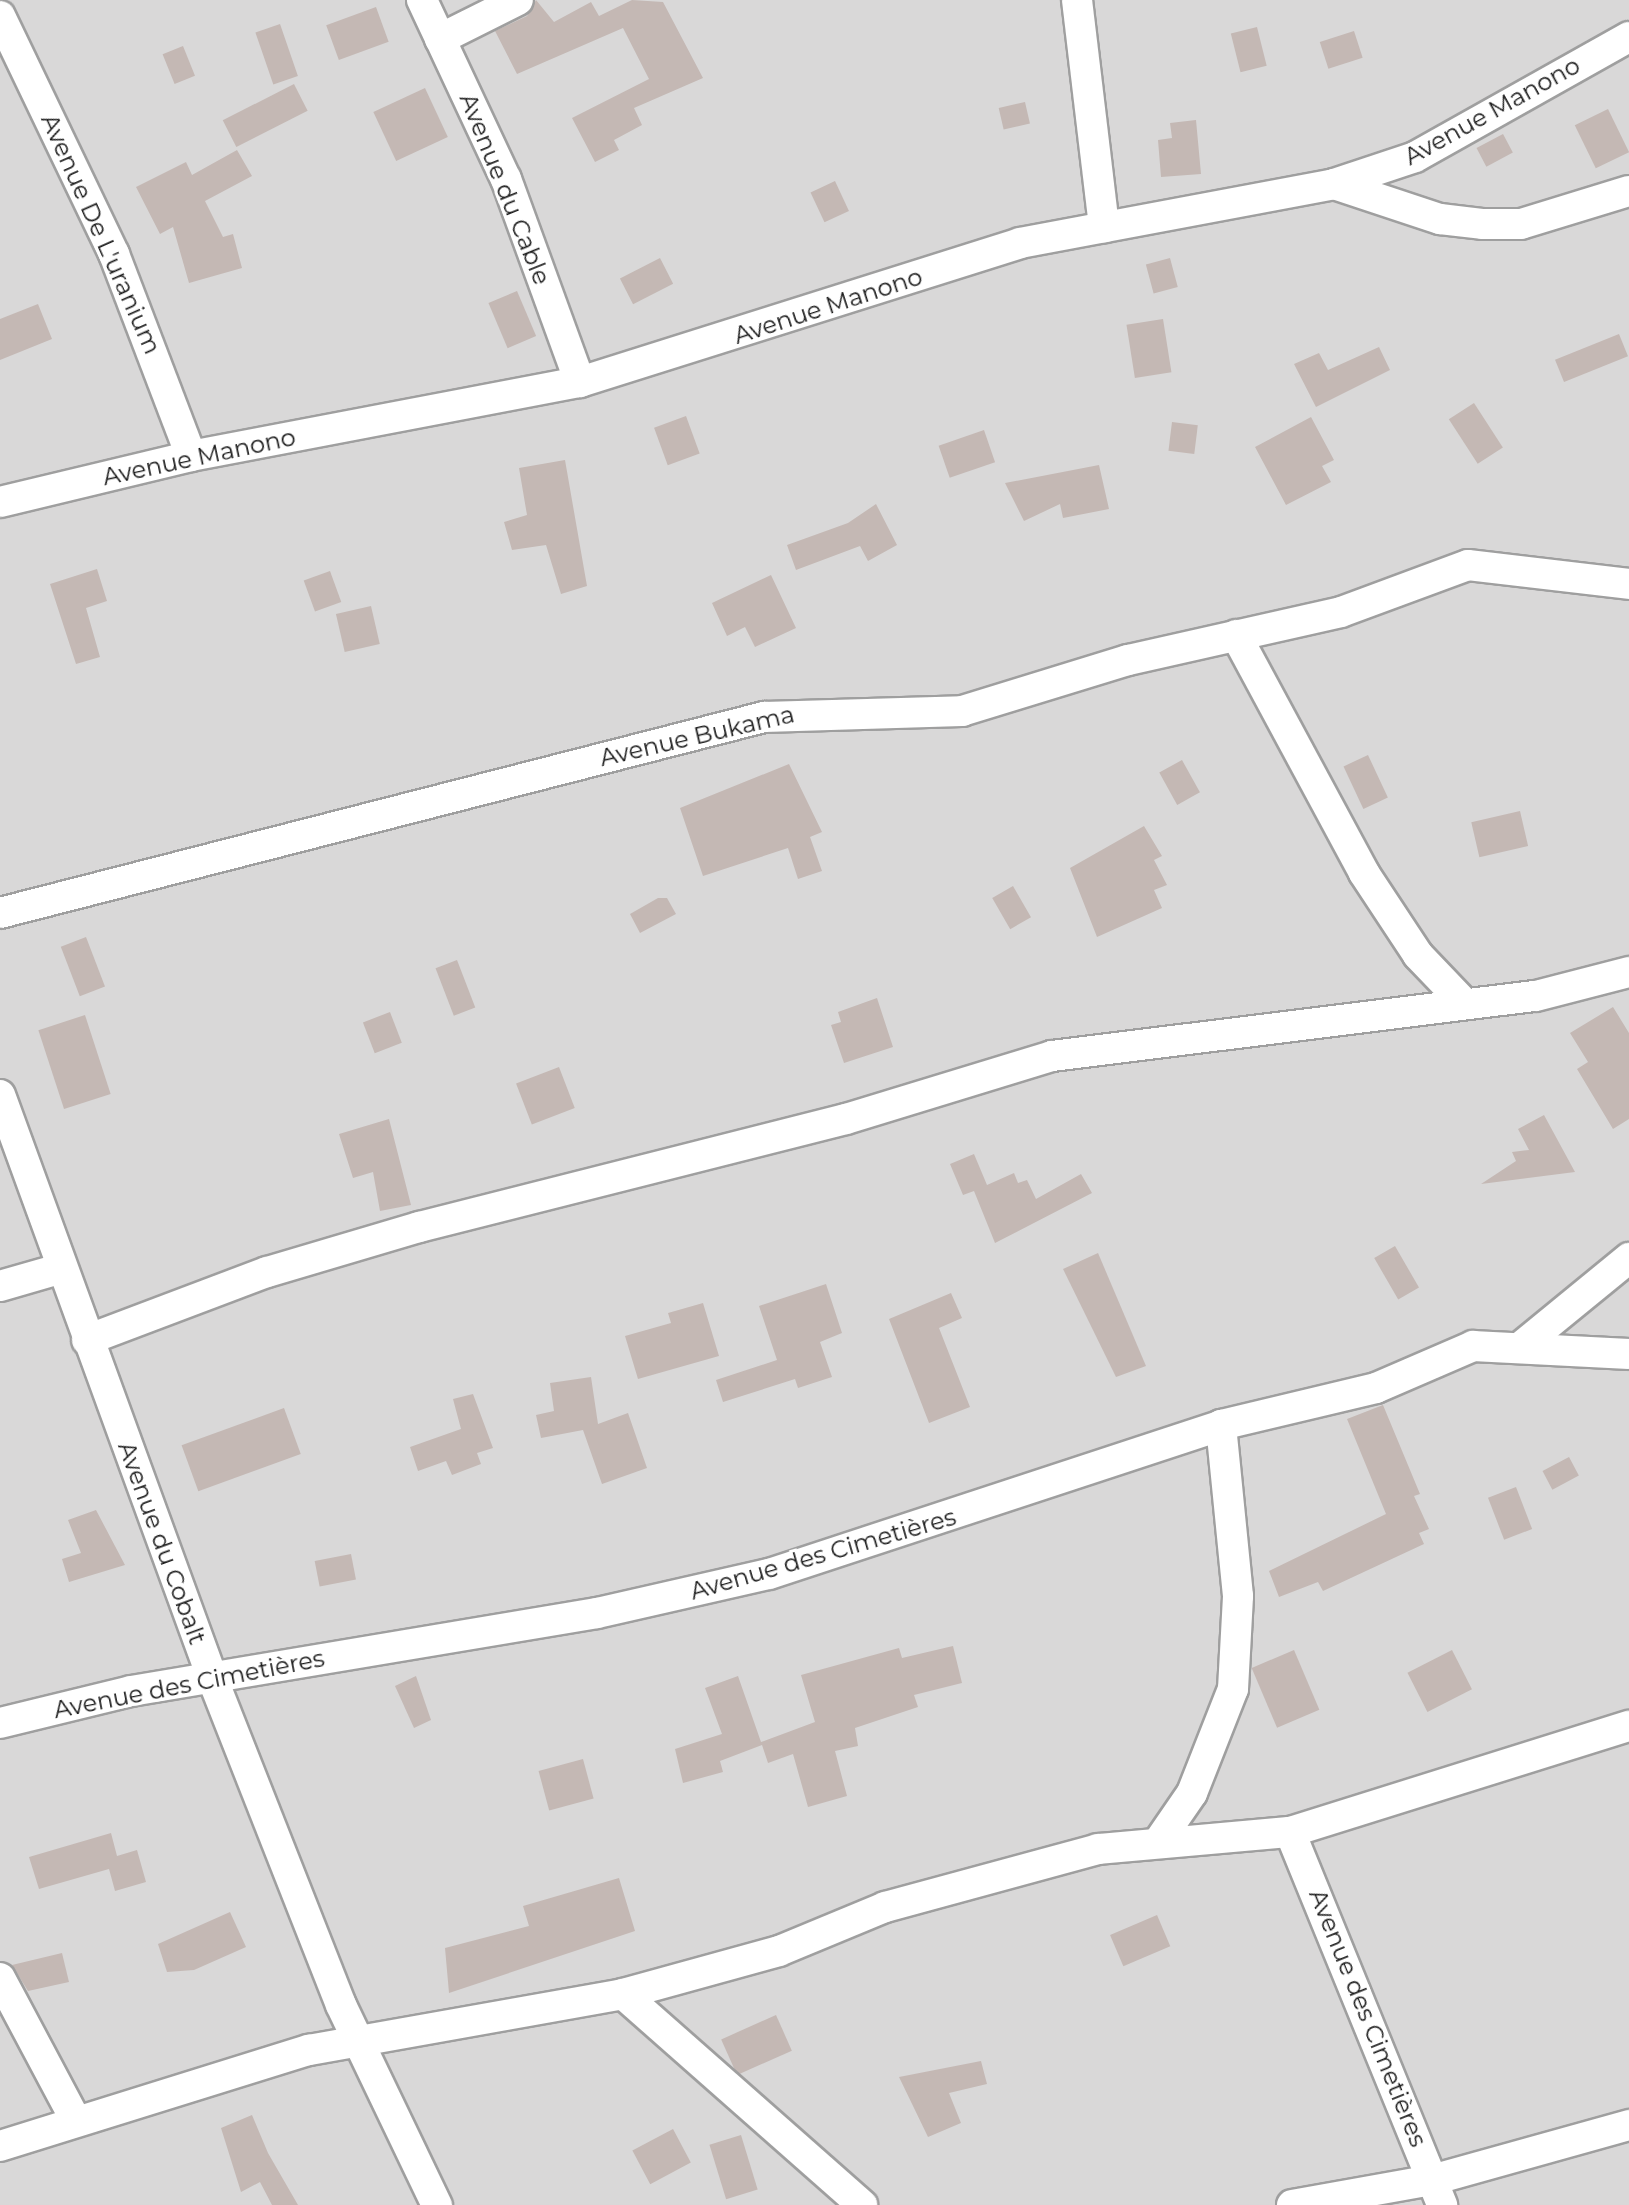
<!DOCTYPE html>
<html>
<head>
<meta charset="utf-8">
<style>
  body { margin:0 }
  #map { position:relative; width:1629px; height:2205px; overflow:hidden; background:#ece6e0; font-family:Montserrat,sans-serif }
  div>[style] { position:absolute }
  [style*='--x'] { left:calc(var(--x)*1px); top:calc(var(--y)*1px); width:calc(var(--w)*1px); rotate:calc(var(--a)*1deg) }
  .residential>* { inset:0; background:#d9d8d8; transform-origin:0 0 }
  .building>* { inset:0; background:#c4b8b4; transform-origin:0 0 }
  .roads { filter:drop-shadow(2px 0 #9f9f9f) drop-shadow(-2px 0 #9f9f9f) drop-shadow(0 2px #9f9f9f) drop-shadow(0 -2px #9f9f9f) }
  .minor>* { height:30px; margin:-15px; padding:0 15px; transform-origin:15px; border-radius:15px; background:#fff }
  span { translate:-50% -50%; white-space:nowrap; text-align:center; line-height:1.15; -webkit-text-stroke:6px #fff; paint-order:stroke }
  .street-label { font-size:24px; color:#1b1b1b }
</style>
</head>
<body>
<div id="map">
  <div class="residential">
    <div style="left:0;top:0;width:1629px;height:2205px"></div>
  </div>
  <div class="building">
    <div style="clip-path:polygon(536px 0,554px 22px,591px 2px,599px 16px,632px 0,663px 2px,703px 78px,634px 108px,642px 125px,614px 140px,619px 150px,595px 162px,572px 118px,649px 79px,623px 28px,517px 74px,495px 31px,527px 16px)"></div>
    <div style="left:376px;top:7px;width:37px;height:53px;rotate:70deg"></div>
    <div style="left:280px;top:24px;width:55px;height:26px;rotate:71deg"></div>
    <div style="left:1257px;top:27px;width:40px;height:27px;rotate:76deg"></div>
    <div style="left:1354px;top:31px;width:28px;height:36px;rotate:72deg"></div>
    <div style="left:183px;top:46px;width:32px;height:22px;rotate:68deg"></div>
    <div style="left:294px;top:84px;width:30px;height:80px;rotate:63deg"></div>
    <div style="left:425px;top:88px;width:54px;height:57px;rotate:65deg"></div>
    <div style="left:1025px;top:102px;width:22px;height:27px;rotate:77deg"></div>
    <div style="left:1608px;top:109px;width:48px;height:37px;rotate:64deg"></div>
    <div style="clip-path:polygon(1196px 120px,1201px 174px,1161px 177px,1158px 140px,1172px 138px,1170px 123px)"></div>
    <div style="left:1503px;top:134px;width:21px;height:30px;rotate:62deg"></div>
    <div style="clip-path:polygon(237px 150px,252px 176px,205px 201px,223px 237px,233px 234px,242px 268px,189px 283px,173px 227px,160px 234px,136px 187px,186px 162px,192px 175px)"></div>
    <div style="left:835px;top:181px;width:33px;height:27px;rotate:65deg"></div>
    <div style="left:660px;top:258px;width:29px;height:45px;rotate:63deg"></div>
    <div style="left:1170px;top:258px;width:30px;height:25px;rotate:75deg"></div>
    <div style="left:517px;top:291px;width:49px;height:31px;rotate:67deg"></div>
    <div style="clip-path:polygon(38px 304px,52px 339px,0 360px,0 319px)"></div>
    <div style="left:1163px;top:319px;width:54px;height:37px;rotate:81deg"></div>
    <div style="left:1619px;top:334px;width:24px;height:69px;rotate:68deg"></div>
    <div style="clip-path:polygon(1379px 347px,1390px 370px,1316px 407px,1294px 364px,1319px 353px,1328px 370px)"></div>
    <div style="left:1474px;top:403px;width:53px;height:30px;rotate:57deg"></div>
    <div style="left:686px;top:416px;width:40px;height:34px;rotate:70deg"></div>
    <div style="clip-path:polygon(1311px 417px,1334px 460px,1322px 466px,1331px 482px,1286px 505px,1255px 447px)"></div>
    <div style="left:1172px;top:422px;width:26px;height:29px;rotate:7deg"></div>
    <div style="left:984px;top:430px;width:34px;height:48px;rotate:71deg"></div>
    <div style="clip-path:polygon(565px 460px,587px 586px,561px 594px,546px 545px,512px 550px,504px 522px,527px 515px,519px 468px)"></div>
    <div style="clip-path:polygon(1099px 465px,1109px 509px,1063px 518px,1060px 504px,1024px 521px,1005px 483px)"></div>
    <div style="clip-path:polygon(876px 504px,897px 545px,868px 561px,860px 546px,796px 570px,787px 545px,848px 523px)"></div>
    <div style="clip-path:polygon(97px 569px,107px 601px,86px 608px,100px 657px,76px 664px,50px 584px)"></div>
    <div style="left:330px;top:571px;width:33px;height:28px;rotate:70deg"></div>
    <div style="clip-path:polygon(771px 575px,796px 628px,755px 647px,745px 627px,727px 636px,712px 603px)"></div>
    <div style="left:371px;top:606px;width:39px;height:36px;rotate:77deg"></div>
    <div style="left:1368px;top:755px;width:47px;height:27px;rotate:65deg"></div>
    <div style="left:1182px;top:760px;width:37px;height:26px;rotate:61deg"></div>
    <div style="clip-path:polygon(789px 764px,822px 832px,810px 837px,822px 871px,798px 879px,788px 848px,703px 876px,680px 808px)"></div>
    <div style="left:1520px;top:811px;width:36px;height:50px;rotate:77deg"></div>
    <div style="clip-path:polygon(1144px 826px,1162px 856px,1154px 860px,1167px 885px,1154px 890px,1162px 908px,1097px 937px,1070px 868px)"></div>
    <div style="left:1013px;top:886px;width:36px;height:24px;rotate:60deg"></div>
    <div style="clip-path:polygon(658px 898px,667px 898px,676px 914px,640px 933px,630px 914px)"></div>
    <div style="left:86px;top:937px;width:53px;height:27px;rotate:69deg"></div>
    <div style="left:457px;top:960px;width:51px;height:23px;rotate:69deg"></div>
    <div style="clip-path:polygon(877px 998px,893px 1047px,844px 1063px,831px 1025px,841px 1022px,838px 1012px)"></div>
    <div style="clip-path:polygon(1613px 1007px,1629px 1033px,1629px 1119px,1613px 1129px,1577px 1069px,1588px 1062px,1570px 1033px)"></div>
    <div style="left:390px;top:1012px;width:33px;height:29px;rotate:69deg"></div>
    <div style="left:85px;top:1015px;width:83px;height:49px;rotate:72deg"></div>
    <div style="left:559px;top:1067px;width:44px;height:46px;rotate:69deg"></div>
    <div style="clip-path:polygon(1544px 1115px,1575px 1172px,1481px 1184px,1516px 1161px,1512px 1152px,1529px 1150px,1518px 1129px)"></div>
    <div style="clip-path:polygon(389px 1119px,411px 1205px,380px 1211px,373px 1172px,353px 1178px,339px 1134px)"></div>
    <div style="clip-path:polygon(974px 1154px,987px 1185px,1014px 1173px,1018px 1183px,1027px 1180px,1036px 1199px,1081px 1174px,1092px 1193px,995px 1243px,974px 1191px,963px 1195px,950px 1164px)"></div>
    <div style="left:1395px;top:1246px;width:48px;height:24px;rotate:60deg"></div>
    <div style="clip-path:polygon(1098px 1253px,1146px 1366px,1116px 1377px,1063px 1269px)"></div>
    <div style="clip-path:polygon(826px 1284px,842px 1333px,820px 1342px,832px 1377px,798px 1388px,795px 1379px,723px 1402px,716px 1380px,777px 1360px,759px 1306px)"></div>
    <div style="clip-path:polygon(951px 1293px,962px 1318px,939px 1328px,970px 1407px,929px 1423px,889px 1319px)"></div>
    <div style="clip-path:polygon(703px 1303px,719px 1356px,638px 1379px,625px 1336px,671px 1323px,668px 1313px)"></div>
    <div style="clip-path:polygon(591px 1377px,598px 1424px,628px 1413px,647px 1468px,602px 1484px,583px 1430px,541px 1438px,536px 1415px,554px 1411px,550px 1383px)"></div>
    <div style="clip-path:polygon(473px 1394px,493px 1448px,477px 1453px,481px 1464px,452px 1475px,446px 1461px,418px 1471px,410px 1447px,461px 1429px,453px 1399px)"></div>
    <div style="clip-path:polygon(1383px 1405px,1420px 1494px,1414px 1496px,1429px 1529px,1419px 1533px,1424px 1544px,1323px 1591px,1318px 1582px,1279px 1597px,1269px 1571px,1386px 1514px,1347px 1419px)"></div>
    <div style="left:284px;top:1408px;width:49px;height:109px;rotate:70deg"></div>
    <div style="left:1569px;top:1457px;width:21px;height:30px;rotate:62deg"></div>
    <div style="left:1516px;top:1487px;width:45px;height:30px;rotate:69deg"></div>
    <div style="clip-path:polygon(96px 1510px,125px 1565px,69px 1582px,62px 1559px,81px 1553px,68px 1520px)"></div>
    <div style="left:351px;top:1554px;width:26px;height:37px;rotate:79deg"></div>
    <div style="clip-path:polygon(953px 1646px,962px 1683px,914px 1695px,918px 1707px,855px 1728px,858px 1746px,835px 1751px,847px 1796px,808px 1807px,793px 1754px,768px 1763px,762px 1745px,720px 1761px,723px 1772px,683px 1783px,675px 1749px,722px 1734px,705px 1688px,738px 1676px,761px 1742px,815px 1722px,801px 1675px,899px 1648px,902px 1658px)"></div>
    <div style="left:1294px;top:1650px;width:65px;height:46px;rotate:67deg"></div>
    <div style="left:1452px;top:1650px;width:44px;height:50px;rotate:63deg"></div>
    <div style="clip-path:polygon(416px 1676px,431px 1720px,414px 1728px,395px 1686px)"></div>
    <div style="left:583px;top:1759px;width:41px;height:46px;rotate:75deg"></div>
    <div style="clip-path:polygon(111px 1833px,117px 1856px,137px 1850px,146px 1882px,115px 1891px,109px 1869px,39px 1889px,29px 1857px)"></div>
    <div style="clip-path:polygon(619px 1878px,635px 1931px,449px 1993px,445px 1948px,529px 1926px,523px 1906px)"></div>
    <div style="clip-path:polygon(230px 1912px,246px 1947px,194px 1970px,167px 1972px,158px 1944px)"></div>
    <div style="left:1157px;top:1915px;width:34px;height:51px;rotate:67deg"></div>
    <div style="clip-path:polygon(62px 1953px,69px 1982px,28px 1991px,12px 1965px)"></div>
    <div style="left:776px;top:2015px;width:39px;height:60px;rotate:66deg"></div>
    <div style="clip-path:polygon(981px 2061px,987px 2084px,949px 2093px,961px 2123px,928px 2137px,899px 2077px)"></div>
    <div style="clip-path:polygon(252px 2115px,268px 2153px,298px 2205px,272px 2205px,260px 2182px,241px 2192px,221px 2128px)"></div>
    <div style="left:673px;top:2129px;width:38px;height:46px;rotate:62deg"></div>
    <div style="left:741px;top:2135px;width:57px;height:33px;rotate:73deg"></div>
  </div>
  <div class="roads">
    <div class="minor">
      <div style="--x:422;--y:0;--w:198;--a:64.9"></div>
      <div style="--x:506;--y:179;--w:216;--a:70"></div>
      <div style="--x:1077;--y:0;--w:229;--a:83.2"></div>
      <div style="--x:0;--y:16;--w:264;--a:64.4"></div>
      <div style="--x:114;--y:254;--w:216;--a:69.1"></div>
      <div style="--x:440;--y:39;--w:87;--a:-26.6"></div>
      <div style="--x:1334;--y:184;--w:112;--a:18.3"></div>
      <div style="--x:1440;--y:219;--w:42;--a:6.8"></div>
      <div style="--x:1482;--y:224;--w:39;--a:0"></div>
      <div style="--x:1521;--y:224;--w:113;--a:-17"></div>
      <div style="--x:0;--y:502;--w:196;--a:-13.5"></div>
      <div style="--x:191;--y:456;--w:396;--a:-10.8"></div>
      <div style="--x:580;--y:382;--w:461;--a:-17.5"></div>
      <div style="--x:1020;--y:243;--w:319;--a:-10.6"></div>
      <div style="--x:1334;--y:184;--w:85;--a:-18.4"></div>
      <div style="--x:1415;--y:157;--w:245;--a:-29.3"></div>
      <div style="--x:1236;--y:635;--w:270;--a:61.7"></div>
      <div style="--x:1364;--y:873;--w:98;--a:56.6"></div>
      <div style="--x:1418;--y:955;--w:68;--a:46.2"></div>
      <div style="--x:0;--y:913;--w:789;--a:-14.39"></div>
      <div style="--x:764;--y:717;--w:198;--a:-1.7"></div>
      <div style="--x:962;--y:711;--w:174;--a:-17.1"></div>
      <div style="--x:1128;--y:660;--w:218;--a:-12.7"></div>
      <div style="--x:1341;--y:612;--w:135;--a:-20.3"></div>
      <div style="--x:1468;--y:565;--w:162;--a:6.7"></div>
      <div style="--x:0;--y:1095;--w:623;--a:69.99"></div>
      <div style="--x:213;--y:1680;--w:349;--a:68.5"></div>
      <div style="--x:341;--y:2005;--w:222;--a:64.4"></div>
      <div style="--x:0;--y:1286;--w:61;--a:-16.1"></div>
      <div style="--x:87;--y:1340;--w:192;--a:-20.7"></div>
      <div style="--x:267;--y:1272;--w:159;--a:-16.5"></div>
      <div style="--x:419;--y:1227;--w:440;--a:-14.2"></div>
      <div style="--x:846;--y:1119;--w:215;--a:-17"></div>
      <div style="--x:1052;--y:1056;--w:488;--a:-7.1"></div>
      <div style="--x:1536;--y:996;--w:96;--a:-14.5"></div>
      <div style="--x:1524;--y:1344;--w:136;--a:-39.3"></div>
      <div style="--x:0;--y:1723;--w:135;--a:-13.7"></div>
      <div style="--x:131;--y:1691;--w:472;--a:-9.5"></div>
      <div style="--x:597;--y:1613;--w:176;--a:-12.8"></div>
      <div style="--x:769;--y:1574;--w:476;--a:-18.2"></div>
      <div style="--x:1221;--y:1425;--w:159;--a:-13.4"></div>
      <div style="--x:1376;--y:1388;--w:106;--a:-23.4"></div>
      <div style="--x:1473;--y:1346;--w:156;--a:2.9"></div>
      <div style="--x:1290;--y:1832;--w:403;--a:67.8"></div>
      <div style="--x:1159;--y:1841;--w:58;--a:-55.5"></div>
      <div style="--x:1192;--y:1793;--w:112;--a:-68.5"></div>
      <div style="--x:1233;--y:1689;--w:93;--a:-86.9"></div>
      <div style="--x:1238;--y:1596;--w:172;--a:-95.7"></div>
      <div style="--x:0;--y:1978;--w:162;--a:62"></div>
      <div style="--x:623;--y:1994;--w:319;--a:41.4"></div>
      <div style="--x:0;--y:2146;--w:324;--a:-17.3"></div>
      <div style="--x:309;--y:2050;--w:319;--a:-10.1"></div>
      <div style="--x:623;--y:1994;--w:162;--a:-15.4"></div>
      <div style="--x:779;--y:1951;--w:115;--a:-22.5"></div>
      <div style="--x:885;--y:1907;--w:221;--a:-15.2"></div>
      <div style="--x:1098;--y:1849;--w:193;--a:-5.1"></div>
      <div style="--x:1290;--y:1832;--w:355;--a:-17.4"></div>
      <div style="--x:1292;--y:2205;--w:142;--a:-10.1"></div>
      <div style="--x:1432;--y:2180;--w:205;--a:-15.6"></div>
    </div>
  </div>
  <div class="street-label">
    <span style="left:1492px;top:111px;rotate:-29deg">Avenue Manono</span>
    <span style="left:505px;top:189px;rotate:68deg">Avenue du Cable</span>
    <span style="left:101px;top:234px;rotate:66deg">Avenue De L'uranium</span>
    <span style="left:828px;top:306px;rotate:-18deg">Avenue Manono</span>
    <span style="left:199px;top:457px;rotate:-12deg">Avenue Manono</span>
    <span style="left:697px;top:736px;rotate:-13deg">Avenue Bukama</span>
    <span style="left:162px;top:1543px;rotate:70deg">Avenue du Cobalt</span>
    <span style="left:823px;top:1554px;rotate:-16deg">Avenue des Cimetières</span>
    <span style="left:189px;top:1684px;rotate:-11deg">Avenue des Cimetières</span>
    <span style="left:1368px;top:2018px;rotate:68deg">Avenue des Cimetières</span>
  </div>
</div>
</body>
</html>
